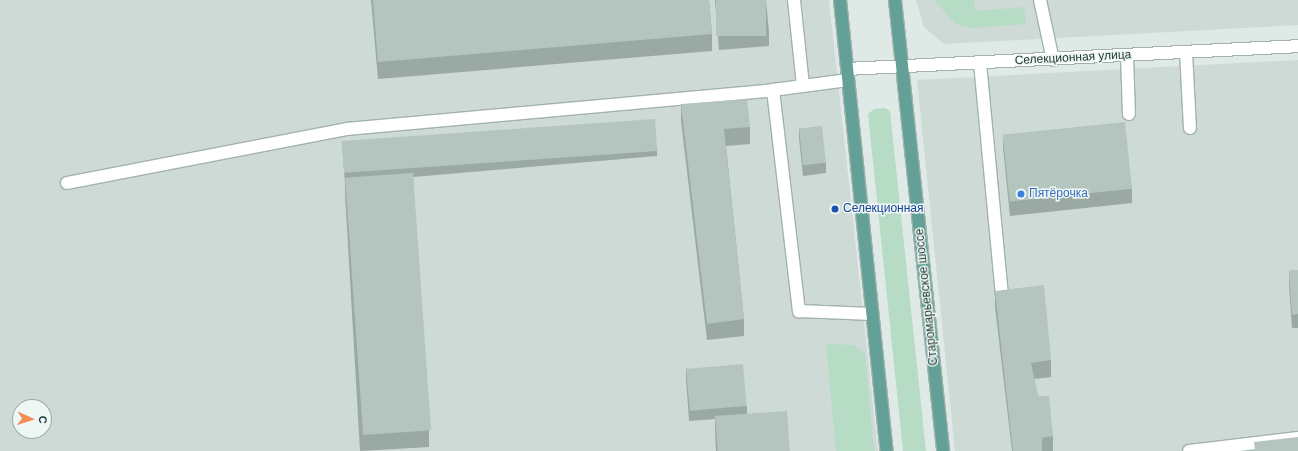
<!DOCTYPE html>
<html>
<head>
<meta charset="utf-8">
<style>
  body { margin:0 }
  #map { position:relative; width:1298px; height:451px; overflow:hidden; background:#dfeae6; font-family:"DM Sans",sans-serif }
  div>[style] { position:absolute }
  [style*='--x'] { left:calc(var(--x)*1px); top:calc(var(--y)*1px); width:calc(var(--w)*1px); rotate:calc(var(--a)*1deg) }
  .built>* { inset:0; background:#cddad5 }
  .green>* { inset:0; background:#b7dcc5 }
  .roads { filter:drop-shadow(1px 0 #a2b2ae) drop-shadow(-1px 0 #a2b2ae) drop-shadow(0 1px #a2b2ae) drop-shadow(0 -1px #a2b2ae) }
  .service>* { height:12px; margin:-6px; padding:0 6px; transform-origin:6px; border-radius:6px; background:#fff }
  .minor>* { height:12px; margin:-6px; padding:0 6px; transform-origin:6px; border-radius:6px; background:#fff }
  .primary>* { height:12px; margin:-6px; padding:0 6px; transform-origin:6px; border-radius:6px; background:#63a097 }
  .wall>* { inset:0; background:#9ba9a5 }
  .building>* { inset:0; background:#b4c5c0; transform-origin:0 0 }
  .dots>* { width:11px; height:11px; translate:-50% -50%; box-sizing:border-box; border:2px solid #eff7f4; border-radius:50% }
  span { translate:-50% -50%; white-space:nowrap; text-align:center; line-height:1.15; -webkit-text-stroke:3px #eff7f4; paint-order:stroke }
  .street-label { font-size:12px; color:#203a36 }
  .shop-label { font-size:12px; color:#366cbe }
  .left { translate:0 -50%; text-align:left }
  .transit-label { font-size:12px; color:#164399 }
  .north { position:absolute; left:12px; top:399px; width:40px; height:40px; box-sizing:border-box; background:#eff7f4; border:1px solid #9caba8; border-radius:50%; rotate:93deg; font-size:11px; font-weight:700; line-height:16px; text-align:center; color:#203a36 }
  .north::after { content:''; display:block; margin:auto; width:14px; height:18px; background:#f28e55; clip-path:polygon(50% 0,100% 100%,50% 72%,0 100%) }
</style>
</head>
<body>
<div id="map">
  <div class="built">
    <div style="clip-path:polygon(evenodd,0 0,829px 0,878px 451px,0 451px,0 0,20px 407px,44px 407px,44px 431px,20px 431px,20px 407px)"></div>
    <div style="clip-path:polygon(916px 0,1298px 0,1298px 25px,944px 44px,924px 27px)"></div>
    <div style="clip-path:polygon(1298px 60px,1298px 451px,955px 451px,917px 80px)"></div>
  </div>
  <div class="green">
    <div style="clip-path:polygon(934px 0,974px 0,975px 11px,1024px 7px,1026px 24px,971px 28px,956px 24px)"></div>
    <div style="clip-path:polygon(885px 108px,890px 111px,926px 451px,903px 451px,868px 114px,874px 109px)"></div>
    <div style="clip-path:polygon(826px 344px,854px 345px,865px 354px,874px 451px,836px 451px)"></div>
  </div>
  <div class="roads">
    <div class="service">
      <div style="--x:794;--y:0;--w:86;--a:84"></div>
      <div style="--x:1040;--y:0;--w:61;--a:77.8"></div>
      <div style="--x:1186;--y:52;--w:76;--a:87"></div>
      <div style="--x:1127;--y:55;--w:59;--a:88.1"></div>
      <div style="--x:980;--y:63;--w:244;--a:84.6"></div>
      <div style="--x:848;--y:80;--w:76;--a:172.4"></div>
      <div style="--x:773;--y:90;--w:223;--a:83.3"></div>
      <div style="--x:799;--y:311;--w:73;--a:2.4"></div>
      <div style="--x:67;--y:183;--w:285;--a:-10.9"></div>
      <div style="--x:347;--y:129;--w:428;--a:-5.2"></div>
      <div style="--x:1189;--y:451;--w:110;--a:-6.8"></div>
    </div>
    <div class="minor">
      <div style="--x:847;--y:69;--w:452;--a:-2.9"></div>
    </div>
    <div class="primary">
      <div style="--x:840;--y:0;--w:453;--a:84.1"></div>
      <div style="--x:895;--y:0;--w:454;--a:83.9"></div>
    </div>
  </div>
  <div class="wall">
    <div style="clip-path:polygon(371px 0,709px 0,712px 34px,712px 51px,378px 79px)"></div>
    <div style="clip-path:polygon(715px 0,766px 0,769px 32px,769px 46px,719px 50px)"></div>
    <div style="clip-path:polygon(681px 104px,750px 127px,750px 144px,726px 146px,744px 319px,744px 336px,707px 340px,681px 121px)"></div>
    <div style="clip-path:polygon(799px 128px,826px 163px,826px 173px,803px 176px,799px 138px)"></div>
    <div style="clip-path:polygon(1003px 135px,1132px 189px,1132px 203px,1010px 216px,1003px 148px)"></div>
    <div style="clip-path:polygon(342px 145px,657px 151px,657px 156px,413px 177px,429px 431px,429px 447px,360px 451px,345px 194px,345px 183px)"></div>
    <div style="clip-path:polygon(1298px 270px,1298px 328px,1292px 328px,1289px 285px,1289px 271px)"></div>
    <div style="clip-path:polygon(995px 291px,1051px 360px,1051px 377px,1034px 379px,1038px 396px,1053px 436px,1053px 451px,1012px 451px,995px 307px)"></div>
    <div style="clip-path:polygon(686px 368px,747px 406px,747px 414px,790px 451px,716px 451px,715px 433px,715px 419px,689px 421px,686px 378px)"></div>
  </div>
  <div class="building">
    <div style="clip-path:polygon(373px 0,709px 0,712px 34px,378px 62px)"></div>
    <div style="left:716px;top:0;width:50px;height:36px"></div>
    <div style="clip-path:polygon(747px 99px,750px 127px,724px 129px,744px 319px,707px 324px,681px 104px)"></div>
    <div style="left:655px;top:119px;width:32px;height:314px;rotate:86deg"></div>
    <div style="left:1125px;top:122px;width:67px;height:123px;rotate:84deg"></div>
    <div style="left:822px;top:126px;width:37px;height:23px;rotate:84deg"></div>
    <div style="left:413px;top:173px;width:258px;height:68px;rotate:86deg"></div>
    <div style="clip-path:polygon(1298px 270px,1298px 314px,1292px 315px,1289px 271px)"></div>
    <div style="clip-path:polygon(1044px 285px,1051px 360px,1031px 363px,1038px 396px,1049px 396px,1053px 436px,1042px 438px,1042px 451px,1013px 451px,995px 291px)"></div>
    <div style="left:743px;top:364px;width:42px;height:57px;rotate:85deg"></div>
    <div style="left:787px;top:411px;width:40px;height:72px;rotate:86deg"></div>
    <div style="clip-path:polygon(1298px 437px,1298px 451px,1255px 451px,1254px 442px)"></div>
  </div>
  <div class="dots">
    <div style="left:1021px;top:194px;background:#3f7fe0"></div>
    <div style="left:835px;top:209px;background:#1a4fb4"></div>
  </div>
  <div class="street-label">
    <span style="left:1073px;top:58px;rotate:-3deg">Селекционная улица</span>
    <span style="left:927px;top:297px;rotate:-96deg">Старомарьевское шоссе</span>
  </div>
  <div class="shop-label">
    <span class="left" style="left:1029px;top:194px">Пятёрочка</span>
  </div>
  <div class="transit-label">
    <span class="left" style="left:843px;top:209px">Селекционная</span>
  </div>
  <div class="north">С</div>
</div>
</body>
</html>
